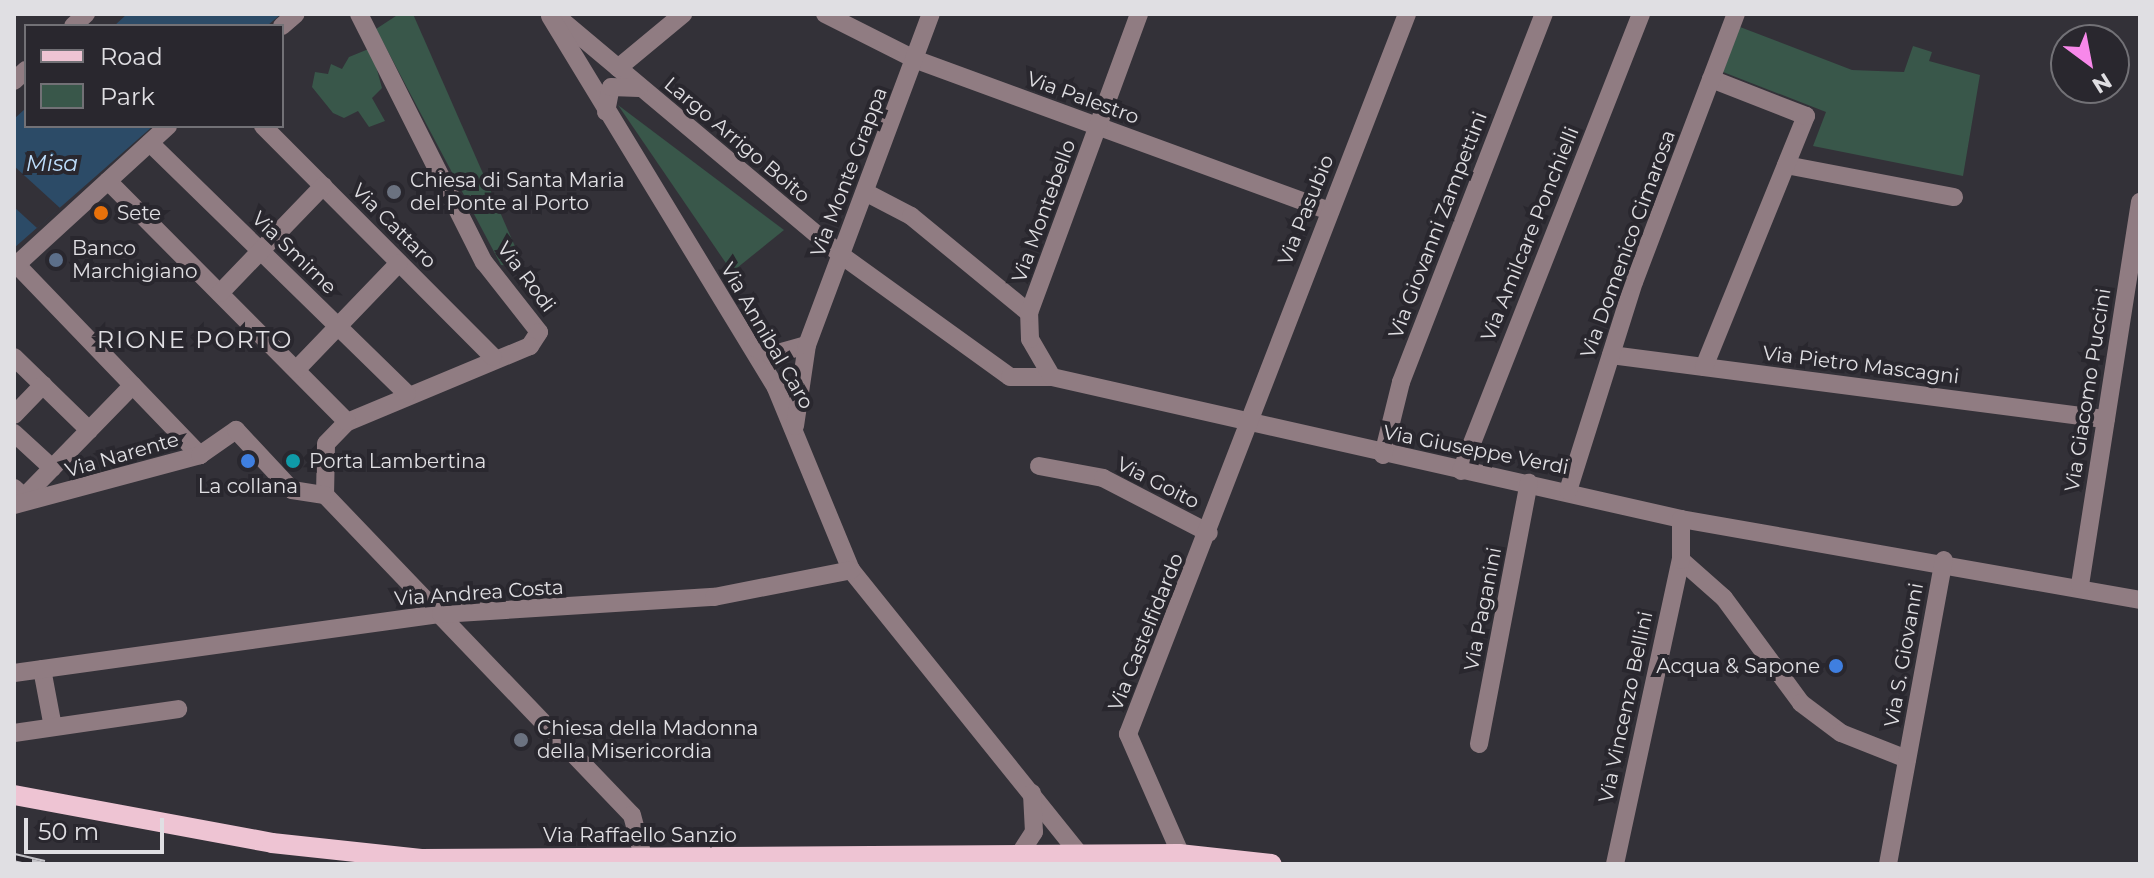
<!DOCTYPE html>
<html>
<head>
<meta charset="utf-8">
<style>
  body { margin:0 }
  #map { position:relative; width:2154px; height:878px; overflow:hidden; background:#333138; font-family:Montserrat,sans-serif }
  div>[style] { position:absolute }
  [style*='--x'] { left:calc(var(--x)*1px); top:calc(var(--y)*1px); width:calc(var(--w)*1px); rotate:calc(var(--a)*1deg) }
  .green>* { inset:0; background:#39574a }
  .water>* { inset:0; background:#2c4b67 }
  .pier>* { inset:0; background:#333138 }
  .minor>* { height:18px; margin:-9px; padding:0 9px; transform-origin:9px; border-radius:9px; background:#907c82 }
  .major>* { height:20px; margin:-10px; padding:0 10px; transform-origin:10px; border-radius:10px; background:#eec4d3 }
  .rail>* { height:9px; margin-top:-4.5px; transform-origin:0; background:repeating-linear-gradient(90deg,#29272e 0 18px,#c5c4c9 0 36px); box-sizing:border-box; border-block:2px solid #c5c4c9 }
  .dots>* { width:22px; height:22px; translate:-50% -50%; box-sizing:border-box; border:4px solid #29272e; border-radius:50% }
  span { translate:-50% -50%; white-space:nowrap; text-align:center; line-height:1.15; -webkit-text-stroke:8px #29272e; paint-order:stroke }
  .street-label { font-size:20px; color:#e0dfe3 }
  .poi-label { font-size:20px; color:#e0dfe3 }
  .left { translate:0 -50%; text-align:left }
  .right { translate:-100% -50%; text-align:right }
  .water-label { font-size:22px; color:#bedefc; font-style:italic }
  .quarter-label { font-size:24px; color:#e0dfe3; letter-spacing:2px }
  .frame { position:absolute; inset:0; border:16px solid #e0dfe3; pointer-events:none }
  .legend { position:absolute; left:24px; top:24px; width:260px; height:104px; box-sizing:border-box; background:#29272e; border:2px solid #727176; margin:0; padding:10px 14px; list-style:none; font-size:24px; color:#e0dfe3 }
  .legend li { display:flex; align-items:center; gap:16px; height:40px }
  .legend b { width:40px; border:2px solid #727176 }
  .north { position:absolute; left:2050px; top:24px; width:80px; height:80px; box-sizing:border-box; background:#29272e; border:2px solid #727176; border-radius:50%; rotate:148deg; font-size:22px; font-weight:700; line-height:32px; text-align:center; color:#e0dfe3 }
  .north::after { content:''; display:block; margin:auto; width:28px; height:36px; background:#f888ea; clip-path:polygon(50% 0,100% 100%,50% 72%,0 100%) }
  .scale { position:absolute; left:24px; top:818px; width:140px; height:36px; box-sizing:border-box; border:4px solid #e0dfe3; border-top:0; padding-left:10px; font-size:24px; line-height:28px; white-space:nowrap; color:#e0dfe3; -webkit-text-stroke:6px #29272e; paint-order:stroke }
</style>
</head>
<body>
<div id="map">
  <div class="green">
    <div style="clip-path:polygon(399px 14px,413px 14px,524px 267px,501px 265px,376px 29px)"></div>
    <div style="clip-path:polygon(1740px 27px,1852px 70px,1904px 72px,1913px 46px,1932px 52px,1929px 61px,1980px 75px,1963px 176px,1813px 146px,1826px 112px,1723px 72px)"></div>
    <div style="clip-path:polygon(371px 48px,382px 88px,372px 98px,385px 121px,369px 127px,358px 111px,344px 118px,333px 113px,312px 87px,315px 72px,328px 74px,331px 64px,342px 69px,349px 57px)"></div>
    <div style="clip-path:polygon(618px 105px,784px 230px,732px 272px)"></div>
  </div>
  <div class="water">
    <div style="clip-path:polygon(127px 14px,281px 14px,267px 26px,114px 26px)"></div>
    <div style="clip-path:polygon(26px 108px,26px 126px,153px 126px,14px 248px,14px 119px)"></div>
  </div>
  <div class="pier">
    <div style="clip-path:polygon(14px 166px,60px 208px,37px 228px,14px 207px)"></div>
  </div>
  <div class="minor">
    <div style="--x:359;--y:14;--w:278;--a:63.3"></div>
    <div style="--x:484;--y:262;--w:89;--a:51.8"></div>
    <div style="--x:539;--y:332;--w:17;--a:123"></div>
    <div style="--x:530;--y:346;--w:198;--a:157.4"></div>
    <div style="--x:347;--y:422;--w:30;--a:134"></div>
    <div style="--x:326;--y:444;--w:51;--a:91.1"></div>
    <div style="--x:325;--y:495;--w:443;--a:46.2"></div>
    <div style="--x:632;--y:815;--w:51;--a:75.1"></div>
    <div style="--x:554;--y:14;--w:375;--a:40"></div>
    <div style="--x:841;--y:255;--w:208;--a:35.8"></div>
    <div style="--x:1010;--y:377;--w:42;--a:0"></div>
    <div style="--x:1052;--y:377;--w:645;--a:12.72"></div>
    <div style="--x:1681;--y:519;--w:466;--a:10"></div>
    <div style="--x:825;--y:14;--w:100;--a:26.8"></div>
    <div style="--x:914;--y:59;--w:443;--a:20.1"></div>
    <div style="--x:550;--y:16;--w:435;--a:58.7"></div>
    <div style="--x:776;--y:388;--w:197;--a:67.6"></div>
    <div style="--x:851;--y:570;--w:377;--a:51.2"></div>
    <div style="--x:73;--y:26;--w:18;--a:-43"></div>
    <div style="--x:282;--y:26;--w:18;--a:-41"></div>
    <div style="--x:618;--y:68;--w:85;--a:-39.7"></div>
    <div style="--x:14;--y:81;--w:16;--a:-43"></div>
    <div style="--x:606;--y:112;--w:25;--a:-79"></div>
    <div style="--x:611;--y:87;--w:28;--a:2"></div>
    <div style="--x:263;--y:126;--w:326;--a:45.1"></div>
    <div style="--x:150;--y:143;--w:359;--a:44.3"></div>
    <div style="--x:1786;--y:165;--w:171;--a:10.8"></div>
    <div style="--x:108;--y:181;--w:339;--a:45.2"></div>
    <div style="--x:865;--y:192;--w:52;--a:27.6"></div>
    <div style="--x:911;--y:216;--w:153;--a:39.4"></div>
    <div style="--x:17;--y:265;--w:264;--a:46.1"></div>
    <div style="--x:14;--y:267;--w:209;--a:-42.5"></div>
    <div style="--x:220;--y:293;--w:149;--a:-46.1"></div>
    <div style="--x:753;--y:347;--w:20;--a:24"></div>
    <div style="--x:771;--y:355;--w:37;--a:-16"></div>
    <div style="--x:1611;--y:355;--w:499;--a:7.4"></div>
    <div style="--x:14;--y:357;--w:105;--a:44.2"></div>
    <div style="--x:1704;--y:367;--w:271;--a:-67.9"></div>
    <div style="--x:1806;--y:116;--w:102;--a:-158.7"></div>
    <div style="--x:297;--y:369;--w:147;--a:-46.1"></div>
    <div style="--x:1052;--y:377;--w:44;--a:-120.1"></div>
    <div style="--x:1030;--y:339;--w:26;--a:-92"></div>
    <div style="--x:1029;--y:313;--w:319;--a:-69.8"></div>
    <div style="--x:14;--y:415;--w:42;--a:-46"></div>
    <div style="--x:795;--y:426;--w:82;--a:-81.6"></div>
    <div style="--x:807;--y:345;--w:353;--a:-69.5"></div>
    <div style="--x:14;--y:433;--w:52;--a:42.6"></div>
    <div style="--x:1383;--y:455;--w:75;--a:-76.1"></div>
    <div style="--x:1401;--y:382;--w:395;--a:-68.8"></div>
    <div style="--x:1039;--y:466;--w:65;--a:10.6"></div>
    <div style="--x:1103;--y:478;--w:119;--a:27.4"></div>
    <div style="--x:1461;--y:471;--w:491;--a:-68.5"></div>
    <div style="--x:14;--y:488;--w:13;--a:42"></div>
    <div style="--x:24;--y:497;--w:156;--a:-45.8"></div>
    <div style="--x:1568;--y:491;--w:219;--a:-72.5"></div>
    <div style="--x:1634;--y:282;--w:287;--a:-69.2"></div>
    <div style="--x:14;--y:505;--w:193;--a:-15"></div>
    <div style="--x:200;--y:455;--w:44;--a:-34.8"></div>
    <div style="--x:236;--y:430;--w:82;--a:47"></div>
    <div style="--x:292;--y:490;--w:33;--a:9"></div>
    <div style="--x:1681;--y:560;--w:57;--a:41.5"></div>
    <div style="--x:1724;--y:598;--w:130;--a:53.7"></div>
    <div style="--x:1801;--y:703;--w:50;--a:36.9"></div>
    <div style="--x:1841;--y:733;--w:71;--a:21.5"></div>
    <div style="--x:2080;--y:585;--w:388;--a:-81.1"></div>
    <div style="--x:42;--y:669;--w:59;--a:79.3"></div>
    <div style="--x:14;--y:673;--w:431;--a:-7.9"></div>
    <div style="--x:441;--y:614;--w:274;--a:-3.6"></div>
    <div style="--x:714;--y:597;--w:140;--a:-11.1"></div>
    <div style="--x:14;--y:733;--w:166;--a:-8.3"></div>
    <div style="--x:1479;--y:744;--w:266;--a:-79.2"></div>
    <div style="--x:1017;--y:858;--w:31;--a:-57"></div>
    <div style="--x:1034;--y:832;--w:39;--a:-93"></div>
    <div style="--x:1185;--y:864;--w:142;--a:-113.7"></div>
    <div style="--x:1128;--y:734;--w:772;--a:-68.82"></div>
    <div style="--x:1615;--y:864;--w:311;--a:-77.8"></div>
    <div style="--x:1681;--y:560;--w:41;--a:-90"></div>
    <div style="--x:1888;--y:864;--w:309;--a:-79.6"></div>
  </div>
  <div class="major">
    <div style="--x:14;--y:795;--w:262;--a:10.5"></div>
    <div style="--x:272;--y:843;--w:150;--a:6.1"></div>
    <div style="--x:421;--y:859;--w:758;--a:-0.38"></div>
    <div style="--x:1179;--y:854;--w:93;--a:6.2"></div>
  </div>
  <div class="rail">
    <div style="--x:14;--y:857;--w:31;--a:13"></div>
  </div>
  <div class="dots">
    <div style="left:394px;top:192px;background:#6b7280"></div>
    <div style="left:101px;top:213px;background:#e8710a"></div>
    <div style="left:56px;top:260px;background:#5c6f8a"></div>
    <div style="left:248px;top:461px;background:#3f7fe0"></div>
    <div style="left:293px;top:461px;background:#0f9aa8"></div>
    <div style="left:1836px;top:666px;background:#3f7fe0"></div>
    <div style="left:521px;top:740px;background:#6b7280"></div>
  </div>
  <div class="street-label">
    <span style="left:1083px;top:98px;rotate:20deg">Via Palestro</span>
    <span style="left:737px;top:140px;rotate:40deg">Largo Arrigo Boito</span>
    <span style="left:849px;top:172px;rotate:-69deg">Via Monte Grappa</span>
    <span style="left:1306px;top:210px;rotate:-68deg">Via Pasubio</span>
    <span style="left:1044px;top:211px;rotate:-70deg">Via Montebello</span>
    <span style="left:1438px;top:225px;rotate:-69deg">Via Giovanni Zampettini</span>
    <span style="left:394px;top:226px;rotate:45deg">Via Cattaro</span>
    <span style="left:1530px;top:234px;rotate:-68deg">Via Amilcare Ponchielli</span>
    <span style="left:1628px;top:244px;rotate:-70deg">Via Domenico Cimarosa</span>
    <span style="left:294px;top:253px;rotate:44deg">Via Smirne</span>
    <span style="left:526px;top:277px;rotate:53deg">Via Rodi</span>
    <span style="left:767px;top:336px;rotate:60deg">Via Annibal Caro</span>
    <span style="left:1861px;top:365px;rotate:7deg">Via Pietro Mascagni</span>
    <span style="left:2088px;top:390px;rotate:-81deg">Via Giacomo Puccini</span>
    <span style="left:1476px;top:450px;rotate:11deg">Via Giuseppe Verdi</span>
    <span style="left:122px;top:455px;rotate:-16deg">Via Narente</span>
    <span style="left:1158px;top:483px;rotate:27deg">Via Goito</span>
    <span style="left:479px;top:593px;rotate:-4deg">Via Andrea Costa</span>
    <span style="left:1483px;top:609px;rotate:-79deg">Via Paganini</span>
    <span style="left:1146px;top:632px;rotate:-68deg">Via Castelfidardo</span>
    <span style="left:1904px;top:655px;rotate:-80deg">Via S. Giovanni</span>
    <span style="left:1626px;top:707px;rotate:-78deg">Via Vincenzo Bellini</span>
    <span style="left:640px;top:835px">Via Raffaello Sanzio</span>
  </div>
  <div class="poi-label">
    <span class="left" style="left:410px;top:192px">Chiesa di Santa Maria<br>del Ponte al Porto</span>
    <span class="left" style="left:117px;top:213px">Sete</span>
    <span class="left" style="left:72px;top:260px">Banco<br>Marchigiano</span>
    <span class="left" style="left:309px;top:461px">Porta Lambertina</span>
    <span style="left:248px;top:486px">La collana</span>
    <span class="right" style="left:1820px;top:666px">Acqua &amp; Sapone</span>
    <span class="left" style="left:537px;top:740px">Chiesa della Madonna<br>della Misericordia</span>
  </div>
  <div class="water-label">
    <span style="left:52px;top:164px">Misa</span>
  </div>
  <div class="quarter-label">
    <span style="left:195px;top:340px">RIONE PORTO</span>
  </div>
  <div class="frame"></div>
  <ul class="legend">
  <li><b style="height:10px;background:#eec4d3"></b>Road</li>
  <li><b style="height:22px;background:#39574a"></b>Park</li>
  </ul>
  <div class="north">N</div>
  <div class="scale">50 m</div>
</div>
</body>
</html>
